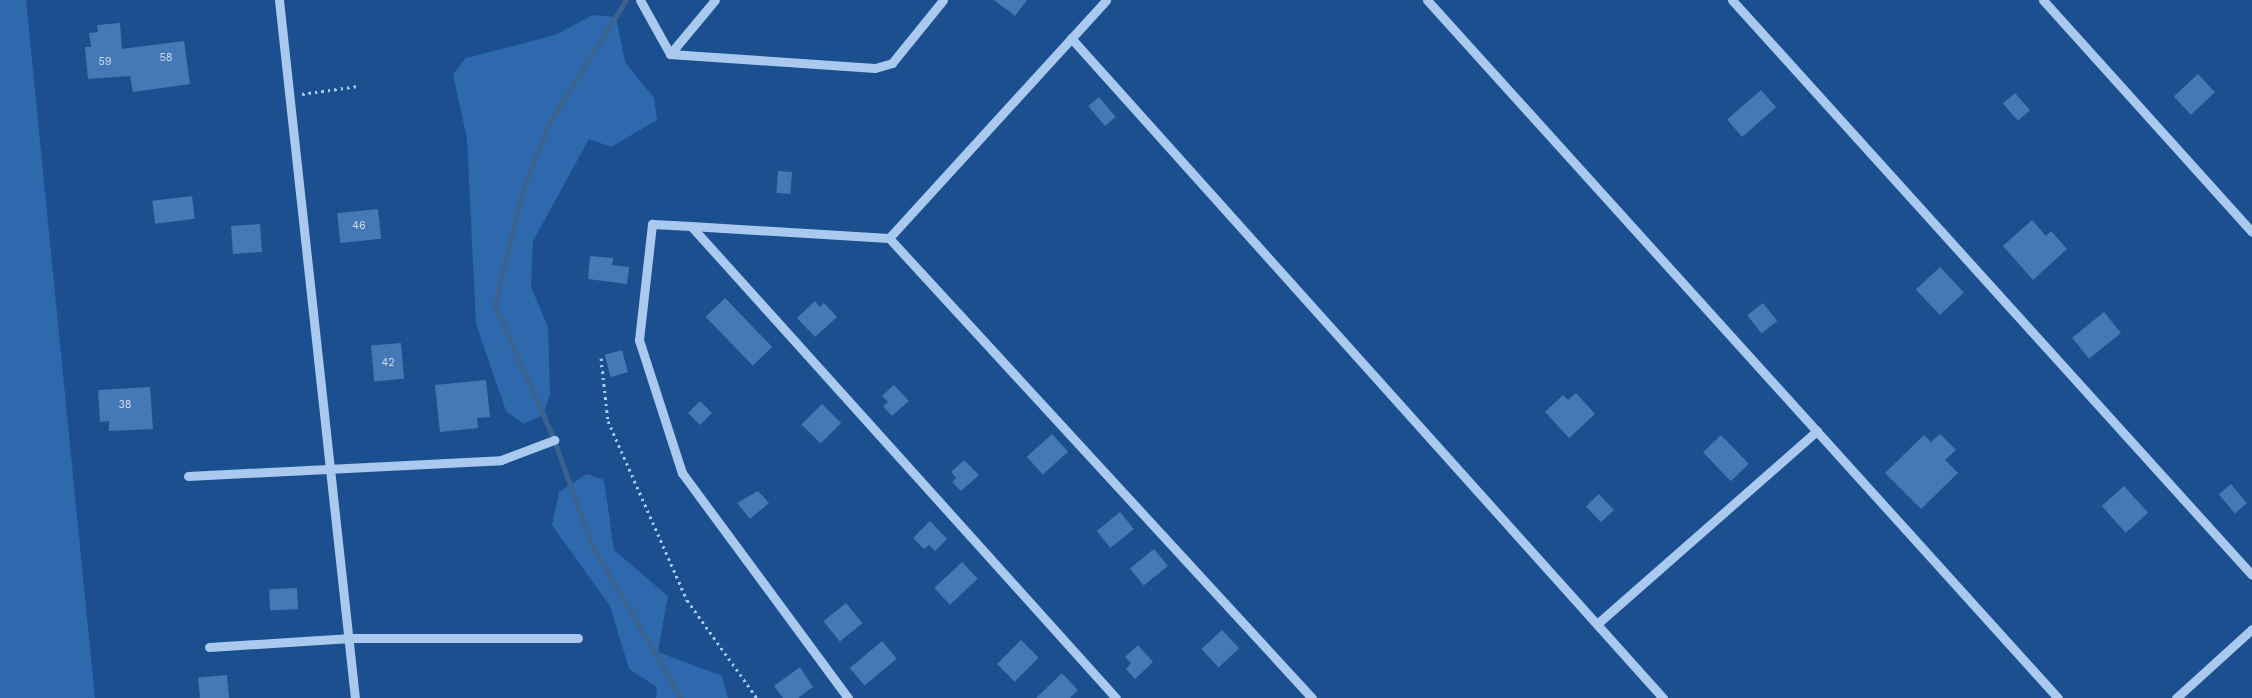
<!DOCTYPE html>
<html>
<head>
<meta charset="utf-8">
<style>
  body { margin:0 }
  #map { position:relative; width:2252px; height:698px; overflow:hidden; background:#1b4f8f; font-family:"Work Sans",sans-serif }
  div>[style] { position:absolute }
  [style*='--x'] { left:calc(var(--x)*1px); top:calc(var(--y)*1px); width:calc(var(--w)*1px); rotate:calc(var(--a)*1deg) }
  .green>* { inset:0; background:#2e69ad }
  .stream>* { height:5px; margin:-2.5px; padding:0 2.5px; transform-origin:2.5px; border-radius:2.5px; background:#3c6290 }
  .building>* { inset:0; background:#4478b7; transform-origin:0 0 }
  .path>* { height:3px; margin-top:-1.5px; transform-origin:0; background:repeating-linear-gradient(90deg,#a9c9ee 0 2.5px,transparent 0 6.5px) }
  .minor>* { height:9px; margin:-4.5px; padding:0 4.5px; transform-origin:4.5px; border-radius:4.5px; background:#a9c9ee }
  span { translate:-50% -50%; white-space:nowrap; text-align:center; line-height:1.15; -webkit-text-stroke:4px #1b4f8f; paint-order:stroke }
  .number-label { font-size:11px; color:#d0dded }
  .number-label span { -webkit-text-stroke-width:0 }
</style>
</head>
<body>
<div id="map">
  <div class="green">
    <div style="clip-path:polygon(0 0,26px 0,95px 698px,0 698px)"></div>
    <div style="clip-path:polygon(593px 15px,616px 17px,625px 62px,654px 98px,657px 120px,611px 147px,589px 139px,533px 241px,531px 287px,548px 327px,550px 394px,543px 415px,524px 424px,506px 411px,476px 324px,467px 139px,453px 74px,466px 58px,555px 35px)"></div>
    <div style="clip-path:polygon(587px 474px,604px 480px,614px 550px,668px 596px,658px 652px,722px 676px,728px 698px,656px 698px,657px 687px,629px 669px,610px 606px,552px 525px,559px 492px)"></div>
  </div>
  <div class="stream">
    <div style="--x:626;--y:0;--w:143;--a:122.1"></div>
    <div style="--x:550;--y:121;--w:73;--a:111.7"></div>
    <div style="--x:523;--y:189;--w:120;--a:103.5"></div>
    <div style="--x:495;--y:306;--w:146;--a:66.2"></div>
    <div style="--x:554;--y:440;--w:110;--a:70.4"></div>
    <div style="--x:591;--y:544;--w:178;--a:59.7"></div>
  </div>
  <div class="building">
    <div style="clip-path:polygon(994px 0,1027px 0,1015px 16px)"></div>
    <div style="clip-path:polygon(120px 23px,122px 49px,184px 41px,190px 84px,133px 92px,130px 76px,88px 79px,85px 47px,91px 47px,89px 33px,98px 32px,97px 25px)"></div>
    <div style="left:2198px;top:74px;width:25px;height:33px;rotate:47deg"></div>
    <div style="left:1761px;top:90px;width:23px;height:45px;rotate:49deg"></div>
    <div style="left:2015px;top:93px;width:23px;height:16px;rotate:49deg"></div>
    <div style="left:1099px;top:97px;width:26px;height:14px;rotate:50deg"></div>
    <div style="left:778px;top:171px;width:14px;height:22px;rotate:4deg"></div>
    <div style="left:192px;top:196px;width:23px;height:40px;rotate:83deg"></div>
    <div style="left:378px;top:209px;width:30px;height:41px;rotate:84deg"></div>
    <div style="clip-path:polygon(2032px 220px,2046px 236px,2051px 231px,2067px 249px,2033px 280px,2003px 246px)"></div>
    <div style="left:260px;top:224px;width:28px;height:29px;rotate:86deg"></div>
    <div style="clip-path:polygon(590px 256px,613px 258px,612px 265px,629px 267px,627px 284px,588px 279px)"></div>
    <div style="left:1940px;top:267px;width:35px;height:33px;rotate:47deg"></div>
    <div style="left:725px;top:298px;width:68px;height:27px;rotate:46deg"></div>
    <div style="clip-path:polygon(815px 301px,820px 307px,824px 303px,837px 317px,815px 337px,797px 318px)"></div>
    <div style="left:1763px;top:303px;width:23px;height:20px;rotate:52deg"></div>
    <div style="left:2104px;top:312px;width:27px;height:41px;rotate:51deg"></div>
    <div style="left:401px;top:343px;width:36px;height:30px;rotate:85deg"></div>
    <div style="left:622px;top:350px;width:23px;height:18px;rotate:75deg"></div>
    <div style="clip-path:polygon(486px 380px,490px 417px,477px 418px,478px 428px,440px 432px,435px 385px)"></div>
    <div style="clip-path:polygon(894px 385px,909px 401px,892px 416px,883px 406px,888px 402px,882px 396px)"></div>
    <div style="clip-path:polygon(150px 387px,153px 429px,109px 431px,109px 421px,100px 422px,98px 390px)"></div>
    <div style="clip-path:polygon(1576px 393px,1595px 414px,1569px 438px,1545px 412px,1563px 395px,1568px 400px)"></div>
    <div style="left:700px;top:401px;width:17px;height:17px;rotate:45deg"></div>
    <div style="left:822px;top:404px;width:27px;height:29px;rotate:45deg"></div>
    <div style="left:1052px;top:434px;width:24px;height:34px;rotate:48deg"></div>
    <div style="clip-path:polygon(1940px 434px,1956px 450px,1945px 460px,1958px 473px,1921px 509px,1885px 473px,1924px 435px,1931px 442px)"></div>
    <div style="left:1721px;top:435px;width:40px;height:25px;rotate:46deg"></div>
    <div style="clip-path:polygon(964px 460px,979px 475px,961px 491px,952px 482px,956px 478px,951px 472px)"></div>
    <div style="left:2231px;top:484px;width:25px;height:16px;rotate:50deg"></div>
    <div style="left:2124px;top:486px;width:36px;height:30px;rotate:48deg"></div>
    <div style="clip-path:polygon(758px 491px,769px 503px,750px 519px,737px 503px)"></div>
    <div style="left:1599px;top:494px;width:22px;height:18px;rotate:47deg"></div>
    <div style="left:1120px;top:512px;width:22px;height:30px;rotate:51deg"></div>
    <div style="clip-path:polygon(930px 521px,947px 539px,935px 551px,929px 545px,924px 549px,913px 538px)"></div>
    <div style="left:1154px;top:549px;width:22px;height:31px;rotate:51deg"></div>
    <div style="left:962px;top:562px;width:23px;height:38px;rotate:47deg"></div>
    <div style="left:297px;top:588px;width:21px;height:28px;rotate:87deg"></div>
    <div style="left:846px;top:603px;width:26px;height:29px;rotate:51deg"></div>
    <div style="left:1222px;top:630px;width:25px;height:28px;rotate:47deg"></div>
    <div style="left:1021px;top:640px;width:25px;height:34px;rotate:45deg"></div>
    <div style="left:882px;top:641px;width:23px;height:42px;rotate:50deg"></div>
    <div style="clip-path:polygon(1138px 645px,1153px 662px,1135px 679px,1126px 669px,1131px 663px,1125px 657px)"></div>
    <div style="clip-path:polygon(800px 667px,813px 687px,798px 698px,783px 698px,774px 686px)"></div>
    <div style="clip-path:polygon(1062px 673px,1078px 690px,1070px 698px,1036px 698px)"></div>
    <div style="left:227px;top:675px;width:23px;height:29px;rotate:85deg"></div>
  </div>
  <div class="path">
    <div style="--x:302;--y:94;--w:57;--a:-8.1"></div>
    <div style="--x:601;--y:358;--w:63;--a:83.7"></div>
    <div style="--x:608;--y:421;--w:196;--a:66.2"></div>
    <div style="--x:687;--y:600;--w:120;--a:54.5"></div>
  </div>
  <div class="minor">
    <div style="--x:279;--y:0;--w:702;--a:83.79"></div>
    <div style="--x:640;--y:0;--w:62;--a:60.9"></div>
    <div style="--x:1427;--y:0;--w:941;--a:47.89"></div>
    <div style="--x:1732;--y:0;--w:775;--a:47.88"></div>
    <div style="--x:2043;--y:0;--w:312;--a:48"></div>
    <div style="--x:1071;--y:38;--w:887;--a:48.11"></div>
    <div style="--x:670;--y:54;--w:205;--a:3.9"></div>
    <div style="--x:875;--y:68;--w:18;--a:-16"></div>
    <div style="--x:892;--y:63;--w:81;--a:-51"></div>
    <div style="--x:670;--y:54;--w:70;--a:-50.2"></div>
    <div style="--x:691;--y:226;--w:198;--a:3.5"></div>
    <div style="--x:889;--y:238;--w:322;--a:-47.6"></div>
    <div style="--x:889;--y:238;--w:625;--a:47.4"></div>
    <div style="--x:188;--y:476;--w:313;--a:-2.9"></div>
    <div style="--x:501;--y:460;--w:57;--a:-20.7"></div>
    <div style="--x:1597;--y:624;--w:293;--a:-41.3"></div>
    <div style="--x:209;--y:647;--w:142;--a:-3.6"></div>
    <div style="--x:351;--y:638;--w:227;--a:0"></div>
    <div style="--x:848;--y:698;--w:280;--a:-126.4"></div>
    <div style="--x:682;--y:473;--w:140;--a:-107.9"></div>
    <div style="--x:639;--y:340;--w:117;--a:-83.6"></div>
    <div style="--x:652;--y:224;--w:39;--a:3"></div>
    <div style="--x:691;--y:226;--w:635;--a:48"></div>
    <div style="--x:2176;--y:698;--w:103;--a:-42.2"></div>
  </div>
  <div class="number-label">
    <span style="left:166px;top:58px">58</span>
    <span style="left:105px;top:62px">59</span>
    <span style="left:359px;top:226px">46</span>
    <span style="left:388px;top:363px">42</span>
    <span style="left:125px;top:405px">38</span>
  </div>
</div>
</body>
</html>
